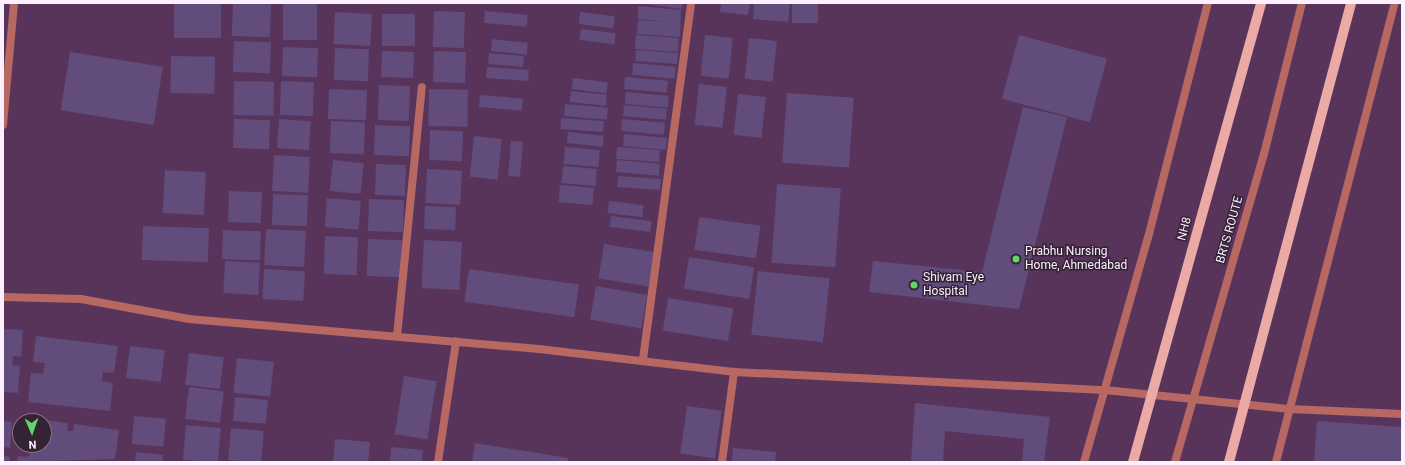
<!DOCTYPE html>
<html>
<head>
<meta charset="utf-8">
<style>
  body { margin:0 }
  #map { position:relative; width:1405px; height:465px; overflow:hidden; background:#58345b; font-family:Roboto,sans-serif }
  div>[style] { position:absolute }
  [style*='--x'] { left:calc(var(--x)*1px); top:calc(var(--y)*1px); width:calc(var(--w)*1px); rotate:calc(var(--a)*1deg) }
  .building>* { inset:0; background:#614c7b; transform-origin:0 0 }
  .service>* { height:8px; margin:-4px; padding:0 4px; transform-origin:4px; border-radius:4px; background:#b76863 }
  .minor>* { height:8px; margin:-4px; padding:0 4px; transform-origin:4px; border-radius:4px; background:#b76863 }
  .tertiary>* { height:8px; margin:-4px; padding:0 4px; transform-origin:4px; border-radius:4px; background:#b76863 }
  .primary>* { height:10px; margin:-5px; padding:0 5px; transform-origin:5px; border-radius:5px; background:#ebaaa5 }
  .dots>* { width:11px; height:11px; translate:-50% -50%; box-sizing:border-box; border:2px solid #342335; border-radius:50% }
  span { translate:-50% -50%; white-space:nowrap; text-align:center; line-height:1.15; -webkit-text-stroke:3px #342335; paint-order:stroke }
  .street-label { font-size:12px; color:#fdf0fe }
  .poi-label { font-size:12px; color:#fdf0fe }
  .left { translate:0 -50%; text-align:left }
  .frame { position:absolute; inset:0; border:4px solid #fdf0fe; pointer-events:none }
  .north { position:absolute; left:12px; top:413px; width:40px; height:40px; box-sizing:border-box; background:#342335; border:1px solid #847585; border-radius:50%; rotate:178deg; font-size:11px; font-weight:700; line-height:16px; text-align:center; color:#fdf0fe }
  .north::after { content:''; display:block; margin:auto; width:14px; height:18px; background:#63d468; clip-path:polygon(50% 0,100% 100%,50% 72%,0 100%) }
</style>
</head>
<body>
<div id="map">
  <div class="building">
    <div style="left:174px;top:3px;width:47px;height:35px"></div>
    <div style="left:233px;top:3px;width:38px;height:33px;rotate:2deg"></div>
    <div style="left:283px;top:3px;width:34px;height:37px"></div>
    <div style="clip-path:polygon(639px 3px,683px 3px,682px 9px)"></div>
    <div style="clip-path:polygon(721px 3px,750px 3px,748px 15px,720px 12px)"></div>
    <div style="clip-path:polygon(754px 3px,790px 3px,788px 22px,753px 19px)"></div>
    <div style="left:792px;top:3px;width:26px;height:20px"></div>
    <div style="clip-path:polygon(638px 6px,681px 10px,680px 37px,637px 34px,638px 20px,669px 22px,638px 19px)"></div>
    <div style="left:434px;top:11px;width:31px;height:36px;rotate:2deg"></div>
    <div style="left:485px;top:11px;width:43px;height:12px;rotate:5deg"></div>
    <div style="left:335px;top:12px;width:37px;height:32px;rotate:3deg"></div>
    <div style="left:580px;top:12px;width:35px;height:12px;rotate:7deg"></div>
    <div style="left:382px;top:14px;width:33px;height:32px"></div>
    <div style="left:581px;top:29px;width:35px;height:11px;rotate:7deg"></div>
    <div style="left:636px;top:35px;width:43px;height:14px;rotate:4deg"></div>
    <div style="left:705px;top:35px;width:28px;height:41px;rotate:6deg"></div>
    <div style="left:1019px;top:35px;width:91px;height:66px;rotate:15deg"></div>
    <div style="left:749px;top:38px;width:28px;height:41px;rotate:6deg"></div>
    <div style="left:492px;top:39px;width:36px;height:12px;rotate:6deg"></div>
    <div style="left:234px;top:41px;width:37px;height:31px;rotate:2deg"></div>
    <div style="left:283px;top:47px;width:35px;height:29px;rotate:2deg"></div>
    <div style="left:335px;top:48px;width:34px;height:32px;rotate:2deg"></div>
    <div style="left:636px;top:50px;width:42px;height:11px;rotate:4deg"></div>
    <div style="left:382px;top:51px;width:32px;height:26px;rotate:2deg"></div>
    <div style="left:434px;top:51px;width:32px;height:31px;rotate:2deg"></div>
    <div style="left:70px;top:52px;width:94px;height:59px;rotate:9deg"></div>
    <div style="left:489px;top:53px;width:35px;height:11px;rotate:5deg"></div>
    <div style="left:171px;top:56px;width:44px;height:37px;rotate:1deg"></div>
    <div style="left:633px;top:63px;width:43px;height:12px;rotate:5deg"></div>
    <div style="left:487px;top:67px;width:42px;height:11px;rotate:4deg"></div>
    <div style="left:625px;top:77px;width:43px;height:12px;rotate:5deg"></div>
    <div style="left:573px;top:78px;width:35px;height:11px;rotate:7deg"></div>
    <div style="left:234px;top:81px;width:40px;height:34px;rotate:1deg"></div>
    <div style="left:281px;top:81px;width:33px;height:34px;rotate:2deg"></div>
    <div style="left:699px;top:84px;width:28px;height:41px;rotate:6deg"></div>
    <div style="left:379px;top:85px;width:31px;height:35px;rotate:2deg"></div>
    <div style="left:329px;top:89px;width:38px;height:30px;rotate:2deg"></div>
    <div style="left:429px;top:89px;width:39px;height:37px;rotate:1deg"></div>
    <div style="left:571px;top:91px;width:36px;height:11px;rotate:6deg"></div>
    <div style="left:626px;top:92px;width:43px;height:12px;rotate:5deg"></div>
    <div style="left:787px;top:93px;width:67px;height:70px;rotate:4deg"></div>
    <div style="left:738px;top:94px;width:28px;height:41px;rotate:6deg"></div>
    <div style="left:480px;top:95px;width:43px;height:12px;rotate:5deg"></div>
    <div style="left:565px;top:104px;width:43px;height:12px;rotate:5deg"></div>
    <div style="left:624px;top:105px;width:43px;height:11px;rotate:5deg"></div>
    <div style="clip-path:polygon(1023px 107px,1067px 117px,1019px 309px,869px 292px,873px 261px,982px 272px)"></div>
    <div style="left:561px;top:118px;width:43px;height:11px;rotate:4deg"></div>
    <div style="left:234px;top:119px;width:36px;height:29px;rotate:2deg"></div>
    <div style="left:279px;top:119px;width:32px;height:29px;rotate:4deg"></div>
    <div style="left:622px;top:119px;width:43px;height:12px;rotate:5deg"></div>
    <div style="left:331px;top:121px;width:34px;height:32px;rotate:2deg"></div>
    <div style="left:375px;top:125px;width:35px;height:30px;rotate:2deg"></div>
    <div style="left:430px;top:130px;width:33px;height:30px;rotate:2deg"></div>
    <div style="left:568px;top:132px;width:36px;height:11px;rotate:6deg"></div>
    <div style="left:624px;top:134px;width:43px;height:12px;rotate:5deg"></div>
    <div style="left:474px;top:136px;width:28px;height:41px;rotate:6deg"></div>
    <div style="left:511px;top:141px;width:12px;height:35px;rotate:5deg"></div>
    <div style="left:565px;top:147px;width:35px;height:17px;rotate:5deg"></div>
    <div style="left:617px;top:147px;width:43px;height:12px;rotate:4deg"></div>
    <div style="left:274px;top:155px;width:36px;height:36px;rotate:3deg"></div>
    <div style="left:333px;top:160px;width:31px;height:31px;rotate:6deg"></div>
    <div style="left:617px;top:160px;width:43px;height:12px;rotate:5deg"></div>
    <div style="left:376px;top:164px;width:30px;height:31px;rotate:2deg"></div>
    <div style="left:563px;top:166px;width:34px;height:17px;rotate:5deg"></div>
    <div style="left:427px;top:169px;width:35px;height:34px;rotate:3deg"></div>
    <div style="left:165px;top:170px;width:41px;height:43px;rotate:3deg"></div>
    <div style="left:618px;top:176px;width:43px;height:11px;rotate:4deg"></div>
    <div style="left:777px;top:184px;width:64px;height:79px;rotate:4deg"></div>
    <div style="left:560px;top:185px;width:34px;height:17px;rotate:5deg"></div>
    <div style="left:229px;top:191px;width:33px;height:31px;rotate:2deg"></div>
    <div style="left:273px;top:194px;width:35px;height:31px;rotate:2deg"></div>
    <div style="left:327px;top:198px;width:34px;height:29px;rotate:5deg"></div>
    <div style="left:369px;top:199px;width:35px;height:32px;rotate:2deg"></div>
    <div style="left:609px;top:201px;width:35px;height:12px;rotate:7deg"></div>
    <div style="left:425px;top:206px;width:31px;height:23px;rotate:2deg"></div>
    <div style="left:611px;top:216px;width:41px;height:11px;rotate:7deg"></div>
    <div style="left:699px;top:217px;width:62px;height:33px;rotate:8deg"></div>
    <div style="left:143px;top:226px;width:66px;height:34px;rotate:2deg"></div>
    <div style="left:266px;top:229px;width:40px;height:36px;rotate:3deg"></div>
    <div style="left:223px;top:230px;width:38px;height:29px;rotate:2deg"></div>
    <div style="left:325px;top:236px;width:33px;height:38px;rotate:2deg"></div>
    <div style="left:368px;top:239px;width:34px;height:37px;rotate:2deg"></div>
    <div style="left:424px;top:240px;width:38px;height:48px;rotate:3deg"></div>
    <div style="left:604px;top:244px;width:51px;height:35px;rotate:9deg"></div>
    <div style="left:689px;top:257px;width:66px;height:32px;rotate:9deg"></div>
    <div style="left:225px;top:261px;width:35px;height:32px;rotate:3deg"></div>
    <div style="left:264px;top:269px;width:41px;height:30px;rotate:3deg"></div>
    <div style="left:469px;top:269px;width:111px;height:33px;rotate:8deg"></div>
    <div style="left:758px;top:271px;width:72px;height:64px;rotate:6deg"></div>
    <div style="left:596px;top:286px;width:52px;height:34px;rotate:10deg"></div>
    <div style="left:668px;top:298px;width:66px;height:33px;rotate:9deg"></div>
    <div style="clip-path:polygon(3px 329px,23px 330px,21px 357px,13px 356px,12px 365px,20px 366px,18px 393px,3px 392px)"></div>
    <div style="clip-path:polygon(36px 336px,118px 346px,114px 373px,103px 372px,102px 381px,113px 383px,110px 411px,28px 402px,31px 373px,43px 374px,45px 363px,33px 362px)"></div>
    <div style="left:130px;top:346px;width:35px;height:32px;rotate:7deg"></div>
    <div style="left:189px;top:353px;width:35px;height:32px;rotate:7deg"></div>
    <div style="left:237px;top:358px;width:37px;height:35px;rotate:6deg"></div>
    <div style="left:404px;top:376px;width:33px;height:59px;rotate:9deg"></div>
    <div style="left:189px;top:387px;width:35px;height:32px;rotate:7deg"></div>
    <div style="left:235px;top:397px;width:33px;height:24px;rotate:5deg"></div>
    <div style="clip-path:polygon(915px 403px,1050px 417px,1044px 462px,1022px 462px,1024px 439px,945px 431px,943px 462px,911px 462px)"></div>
    <div style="left:687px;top:406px;width:35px;height:48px;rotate:8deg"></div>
    <div style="left:134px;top:416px;width:32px;height:28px;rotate:5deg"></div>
    <div style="clip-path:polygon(23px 417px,43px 420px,43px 421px,23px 421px)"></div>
    <div style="clip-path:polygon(44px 420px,68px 423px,67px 431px,73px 431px,74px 424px,119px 430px,115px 459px,17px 462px,18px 456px,29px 457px,30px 449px,19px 445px,44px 445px)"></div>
    <div style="clip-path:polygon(3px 421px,12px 422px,10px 448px,3px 447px)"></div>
    <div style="clip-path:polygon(1317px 421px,1402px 427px,1402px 462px,1314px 462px)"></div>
    <div style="left:186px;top:425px;width:35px;height:35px;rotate:5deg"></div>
    <div style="left:231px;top:428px;width:33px;height:32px;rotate:5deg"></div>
    <div style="left:335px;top:439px;width:35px;height:23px;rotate:5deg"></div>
    <div style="clip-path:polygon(475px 443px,568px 458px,568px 462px,472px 462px)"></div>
    <div style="clip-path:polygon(391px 447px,423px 450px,422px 462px,390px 462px)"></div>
    <div style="clip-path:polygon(733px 448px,776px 452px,775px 462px,732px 462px)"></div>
    <div style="clip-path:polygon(136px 452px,163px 455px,162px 462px,135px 462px)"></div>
    <div style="clip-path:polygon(3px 456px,10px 457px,9px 462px,3px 462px)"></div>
  </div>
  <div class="service">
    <div style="--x:1175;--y:462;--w:321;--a:-73.9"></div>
    <div style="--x:1264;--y:154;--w:156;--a:-75.9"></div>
  </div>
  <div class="minor">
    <div style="--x:3;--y:125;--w:122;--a:-84.8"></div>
    <div style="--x:397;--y:336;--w:250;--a:-84.3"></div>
    <div style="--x:643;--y:359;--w:359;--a:-82.3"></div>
    <div style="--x:438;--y:462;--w:122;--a:-81.5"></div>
    <div style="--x:722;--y:462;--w:91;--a:-82.4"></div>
  </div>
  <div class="tertiary">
    <div style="--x:3;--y:297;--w:78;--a:1.5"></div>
    <div style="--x:81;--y:299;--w:110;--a:10.5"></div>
    <div style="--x:189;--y:319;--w:351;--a:4.9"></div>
    <div style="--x:539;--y:349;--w:196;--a:6.7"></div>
    <div style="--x:734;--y:372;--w:371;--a:2.8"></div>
    <div style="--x:1105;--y:390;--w:186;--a:5.9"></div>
    <div style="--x:1290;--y:409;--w:112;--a:2.6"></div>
    <div style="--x:1084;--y:462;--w:233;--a:-74.1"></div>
    <div style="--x:1148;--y:238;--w:243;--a:-75.7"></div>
    <div style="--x:1276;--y:462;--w:474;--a:-75.5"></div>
  </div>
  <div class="primary">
    <div style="--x:1133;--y:462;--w:477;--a:-74.4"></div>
    <div style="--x:1229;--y:462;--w:475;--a:-75.1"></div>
  </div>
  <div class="dots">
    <div style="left:1016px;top:259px;background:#63d468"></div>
    <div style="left:914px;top:285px;background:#63d468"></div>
  </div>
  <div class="street-label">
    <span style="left:1185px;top:229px;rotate:-75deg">NH8</span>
    <span style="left:1230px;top:230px;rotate:-74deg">BRTS ROUTE</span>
  </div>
  <div class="poi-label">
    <span class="left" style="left:1025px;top:259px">Prabhu Nursing<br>Home, Ahmedabad</span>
    <span class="left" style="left:923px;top:285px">Shivam Eye<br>Hospital</span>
  </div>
  <div class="frame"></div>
  <div class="north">N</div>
</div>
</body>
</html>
